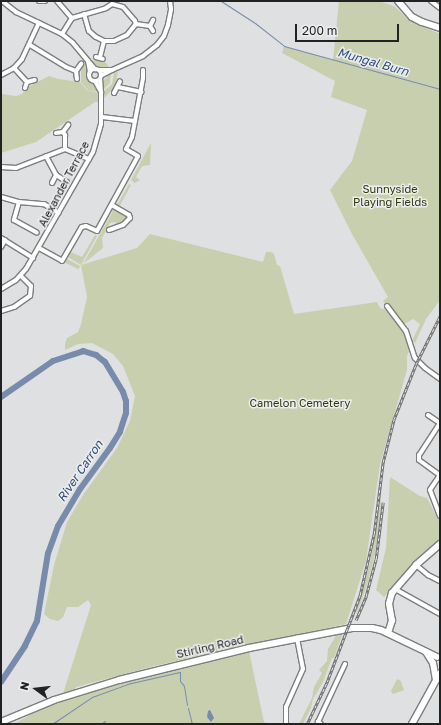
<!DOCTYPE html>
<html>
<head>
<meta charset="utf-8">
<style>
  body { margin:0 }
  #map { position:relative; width:441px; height:725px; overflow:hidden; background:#dfe0e1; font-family:"Golos Text",sans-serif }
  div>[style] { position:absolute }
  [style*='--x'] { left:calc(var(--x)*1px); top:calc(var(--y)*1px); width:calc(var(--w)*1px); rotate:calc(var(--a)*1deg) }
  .green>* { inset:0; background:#c7cfaf; transform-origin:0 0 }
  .water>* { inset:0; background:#788bab }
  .stream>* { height:1px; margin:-0.5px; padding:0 0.5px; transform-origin:0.5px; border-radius:0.5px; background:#788bab }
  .river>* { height:6px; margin:-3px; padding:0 3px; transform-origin:3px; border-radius:3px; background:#788bab }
  .roads { filter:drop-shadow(1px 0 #7d7e7f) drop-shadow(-1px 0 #7d7e7f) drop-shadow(0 1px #7d7e7f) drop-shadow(0 -1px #7d7e7f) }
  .street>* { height:4px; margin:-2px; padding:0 2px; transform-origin:2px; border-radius:2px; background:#fff }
  .street>.ring { margin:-2px; padding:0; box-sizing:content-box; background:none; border:4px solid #fff; border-radius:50% }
  .secondary>* { height:5.5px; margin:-2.75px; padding:0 2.75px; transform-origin:2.75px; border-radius:2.75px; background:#fff }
  .primary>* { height:6px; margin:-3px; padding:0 3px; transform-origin:3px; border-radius:3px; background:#fff }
  .rail>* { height:2.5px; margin-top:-1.25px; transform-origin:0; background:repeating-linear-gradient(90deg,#ecedee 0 3px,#6f6f70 0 6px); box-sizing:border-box; border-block:1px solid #6f6f70 }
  span { translate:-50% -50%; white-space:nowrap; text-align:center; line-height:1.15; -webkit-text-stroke:3px #ecedee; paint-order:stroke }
  .street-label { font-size:11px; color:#222223 }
  .park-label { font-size:11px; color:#31390b }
  .water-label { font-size:12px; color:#314b79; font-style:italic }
  .frame { position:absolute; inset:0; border:2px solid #222223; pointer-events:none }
  .north { position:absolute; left:16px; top:669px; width:40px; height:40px; -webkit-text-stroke:3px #ecedee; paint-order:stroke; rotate:285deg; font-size:11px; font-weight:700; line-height:16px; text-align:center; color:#222223 }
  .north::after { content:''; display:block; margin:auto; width:14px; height:18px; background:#222223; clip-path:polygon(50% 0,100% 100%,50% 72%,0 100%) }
  .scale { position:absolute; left:295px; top:24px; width:104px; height:18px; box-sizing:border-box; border:2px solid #222223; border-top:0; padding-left:5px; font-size:12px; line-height:14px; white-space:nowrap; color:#222223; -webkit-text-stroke:3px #ecedee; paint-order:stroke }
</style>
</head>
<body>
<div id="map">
  <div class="green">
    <div style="clip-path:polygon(339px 1px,378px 1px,394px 6px,410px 21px,440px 34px,440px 300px,426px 319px,415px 343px,412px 341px,420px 324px,413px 319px,403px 325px,383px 301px,388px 297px,352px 234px,330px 190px,352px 161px,367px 110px,331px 97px,335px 81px,282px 53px,284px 46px,333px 60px)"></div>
    <div style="clip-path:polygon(96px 60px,105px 62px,110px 68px,97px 67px,91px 61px)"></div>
    <div style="clip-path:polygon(86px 63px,88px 80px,95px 86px,98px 92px,88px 90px,81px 82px,81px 70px)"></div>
    <div style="clip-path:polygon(111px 72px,110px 83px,103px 90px,104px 80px)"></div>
    <div style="clip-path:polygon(118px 72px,115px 87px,104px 98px,103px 92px,112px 84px,114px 73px)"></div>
    <div style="clip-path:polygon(49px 76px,58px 79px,80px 82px,87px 90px,98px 93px,100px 102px,95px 102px,36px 142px,1px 153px,1px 94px,16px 96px,22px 94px,28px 87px)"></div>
    <div style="clip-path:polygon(151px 143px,150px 165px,142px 166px,136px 177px,140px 180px,135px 183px,131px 180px)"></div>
    <div style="clip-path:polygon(129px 184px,131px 185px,119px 207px,115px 205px,119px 202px)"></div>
    <div style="clip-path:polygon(113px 208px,126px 215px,128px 218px,118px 225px,114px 222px,110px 223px,102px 238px,103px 248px,83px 264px,112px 213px)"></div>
    <div style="clip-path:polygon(150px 234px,263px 262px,266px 252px,271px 252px,274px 254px,277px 265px,280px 266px,294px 314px,377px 302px,380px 308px,387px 310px,402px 329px,410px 349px,407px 356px,407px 370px,380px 464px,366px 561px,346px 624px,154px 666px,76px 687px,74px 693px,62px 697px,91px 605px,88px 600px,78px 607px,67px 607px,63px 617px,58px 621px,50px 619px,44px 614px,54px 565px,67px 522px,83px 495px,117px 448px,130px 421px,135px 396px,123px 366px,113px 354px,92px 343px,78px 344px,65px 350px,65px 344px,67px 338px,78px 332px,81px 324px,87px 297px,81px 265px,137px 248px)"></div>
    <div style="clip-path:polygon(95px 235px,97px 236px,81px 265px,68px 257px,71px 252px,82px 257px)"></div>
    <div style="left:67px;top:259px;width:15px;height:4px;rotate:28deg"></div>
    <div style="clip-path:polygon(390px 477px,420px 496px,427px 498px,440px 523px,440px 541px,415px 564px,384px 597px,376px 590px,386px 548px)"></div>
    <div style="clip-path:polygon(382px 480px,380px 518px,375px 554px,368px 582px,357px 613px,356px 610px,370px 563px,375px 536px)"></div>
    <div style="clip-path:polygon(343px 633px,334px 658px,332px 658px,323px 682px,313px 699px,311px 708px,303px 724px,299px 724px,312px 698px,314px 687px,322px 673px,319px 670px,327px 661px,328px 649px,337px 634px)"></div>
    <div style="clip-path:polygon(249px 651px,264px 722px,267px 724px,14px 724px,39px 710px,104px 687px)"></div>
    <div style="clip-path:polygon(397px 679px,401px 681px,404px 690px,393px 694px,391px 691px)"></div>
  </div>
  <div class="water">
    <div style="clip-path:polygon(210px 710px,214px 718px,211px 722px,207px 717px,208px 711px)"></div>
  </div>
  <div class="stream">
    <div style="--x:221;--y:1;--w:40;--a:32.9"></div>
    <div style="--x:255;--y:23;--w:37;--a:38"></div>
    <div style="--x:284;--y:46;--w:162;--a:15.4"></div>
    <div style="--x:188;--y:708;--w:16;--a:76"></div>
    <div style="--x:52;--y:724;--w:48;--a:-34"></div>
    <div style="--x:92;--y:697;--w:37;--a:-20"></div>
    <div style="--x:127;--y:684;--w:54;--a:-12.8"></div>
    <div style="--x:180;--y:672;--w:9;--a:90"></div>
    <div style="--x:180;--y:681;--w:6;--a:51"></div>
    <div style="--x:184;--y:686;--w:19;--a:81"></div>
    <div style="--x:101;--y:724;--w:5;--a:-37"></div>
  </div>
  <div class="river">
    <div style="--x:1;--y:397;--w:63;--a:-34.7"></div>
    <div style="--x:53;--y:361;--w:32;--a:-18"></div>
    <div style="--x:83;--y:351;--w:14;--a:17"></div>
    <div style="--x:96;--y:355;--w:11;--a:38"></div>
    <div style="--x:105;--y:362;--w:35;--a:59"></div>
    <div style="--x:123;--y:392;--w:9;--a:72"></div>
    <div style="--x:126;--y:401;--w:12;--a:90"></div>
    <div style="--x:126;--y:413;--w:20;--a:108"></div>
    <div style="--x:120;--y:432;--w:19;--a:122"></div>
    <div style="--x:110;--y:448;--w:51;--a:126.2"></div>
    <div style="--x:80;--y:489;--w:43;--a:120.7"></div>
    <div style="--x:58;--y:526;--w:29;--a:110"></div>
    <div style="--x:48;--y:553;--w:69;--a:99.2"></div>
    <div style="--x:37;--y:621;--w:28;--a:116"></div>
    <div style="--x:25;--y:646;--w:43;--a:123.7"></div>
  </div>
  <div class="roads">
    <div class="street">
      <div style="--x:2;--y:1;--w:18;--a:38"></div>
      <div style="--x:16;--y:12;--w:51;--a:25.6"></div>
      <div style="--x:62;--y:34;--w:14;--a:39"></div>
      <div style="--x:73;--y:43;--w:23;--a:50"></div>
      <div style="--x:39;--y:1;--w:6;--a:0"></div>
      <div style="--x:57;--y:1;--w:23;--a:49"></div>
      <div style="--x:431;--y:1;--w:11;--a:38"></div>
      <div style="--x:84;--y:14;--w:18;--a:74"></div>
      <div style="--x:89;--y:31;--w:9;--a:41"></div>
      <div style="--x:96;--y:37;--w:9;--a:27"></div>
      <div style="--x:104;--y:41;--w:10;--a:0"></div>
      <div style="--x:114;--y:41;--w:14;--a:-25"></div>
      <div style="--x:127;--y:35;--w:14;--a:-51"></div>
      <div style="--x:136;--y:24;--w:14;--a:8"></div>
      <div style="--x:150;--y:26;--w:6;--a:59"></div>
      <div style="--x:150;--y:26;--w:7;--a:-63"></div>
      <div style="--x:62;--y:34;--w:19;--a:-58"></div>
      <div style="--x:72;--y:18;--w:35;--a:-16"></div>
      <div style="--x:106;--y:8;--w:7;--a:-34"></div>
      <div style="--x:112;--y:4;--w:11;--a:15"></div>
      <div style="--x:123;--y:7;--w:18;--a:49"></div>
      <div style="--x:135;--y:21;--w:3;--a:72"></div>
      <div style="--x:30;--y:45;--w:42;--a:31.4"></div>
      <div style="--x:66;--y:67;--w:11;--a:22"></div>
      <div style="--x:76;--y:71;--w:8;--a:83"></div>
      <div style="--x:96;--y:57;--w:7;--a:16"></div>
      <div style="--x:100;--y:57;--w:16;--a:-76"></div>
      <div style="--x:14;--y:68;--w:19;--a:47"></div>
      <div style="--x:27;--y:82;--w:8;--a:-14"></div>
      <div class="ring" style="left:89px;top:69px;width:8px;height:8px"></div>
      <div style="--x:99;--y:70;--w:13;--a:0"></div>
      <div style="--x:112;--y:70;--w:11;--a:153"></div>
      <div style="--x:112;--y:70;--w:34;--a:-24"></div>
      <div style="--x:143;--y:56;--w:18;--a:-38"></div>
      <div style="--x:157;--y:45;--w:11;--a:-52"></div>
      <div style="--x:164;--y:36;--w:12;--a:-70"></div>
      <div style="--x:168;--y:25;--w:16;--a:-79"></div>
      <div style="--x:171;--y:9;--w:8;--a:-97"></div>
      <div style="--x:76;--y:71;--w:9;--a:-54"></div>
      <div style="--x:90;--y:72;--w:11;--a:-100"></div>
      <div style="--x:88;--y:61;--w:11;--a:49"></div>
      <div style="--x:1;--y:75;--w:15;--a:-28"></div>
      <div style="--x:14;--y:68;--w:12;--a:-48"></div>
      <div style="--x:22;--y:59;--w:40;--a:-65"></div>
      <div style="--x:95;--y:81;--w:13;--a:61"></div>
      <div style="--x:101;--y:92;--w:13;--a:-94"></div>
      <div style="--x:118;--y:87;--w:24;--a:12"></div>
      <div style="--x:25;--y:88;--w:6;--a:-72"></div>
      <div style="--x:114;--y:93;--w:13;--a:-63"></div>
      <div style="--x:102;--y:117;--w:33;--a:7"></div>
      <div style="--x:63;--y:132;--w:9;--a:-54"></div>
      <div style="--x:56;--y:133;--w:7;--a:-8"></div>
      <div style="--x:63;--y:132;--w:4;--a:56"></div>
      <div style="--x:65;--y:135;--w:14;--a:90"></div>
      <div style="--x:46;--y:156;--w:21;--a:62"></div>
      <div style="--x:56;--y:175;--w:13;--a:32"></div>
      <div style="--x:1;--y:167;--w:15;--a:4"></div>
      <div style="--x:16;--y:168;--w:53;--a:-21.2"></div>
      <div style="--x:65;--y:149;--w:26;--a:23"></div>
      <div style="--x:52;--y:183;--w:9;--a:-63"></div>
      <div style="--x:1;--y:197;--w:19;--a:16"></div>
      <div style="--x:19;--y:202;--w:25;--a:5"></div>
      <div style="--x:44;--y:204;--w:17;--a:31"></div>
      <div style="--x:19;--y:202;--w:19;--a:106"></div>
      <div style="--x:14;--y:220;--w:26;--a:29"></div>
      <div style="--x:109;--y:230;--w:15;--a:-20"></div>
      <div style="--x:123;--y:225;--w:10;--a:-45"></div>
      <div style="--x:130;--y:218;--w:3;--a:-108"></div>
      <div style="--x:129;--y:215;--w:20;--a:-150"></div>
      <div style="--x:1;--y:238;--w:38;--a:32"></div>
      <div style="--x:1;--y:247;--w:8;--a:-60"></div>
      <div style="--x:39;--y:248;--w:26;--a:29"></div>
      <div style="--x:62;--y:261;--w:39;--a:-60"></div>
      <div style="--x:82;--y:227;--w:4;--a:-14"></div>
      <div style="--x:86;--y:226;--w:12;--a:24"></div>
      <div style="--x:97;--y:231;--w:85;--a:-61.3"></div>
      <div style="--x:138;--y:156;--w:14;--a:-150"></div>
      <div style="--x:126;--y:149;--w:13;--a:-63"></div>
      <div style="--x:132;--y:137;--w:60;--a:-79.4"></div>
      <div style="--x:143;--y:78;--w:8;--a:-90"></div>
      <div style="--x:1;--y:289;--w:17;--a:-31"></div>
      <div style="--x:16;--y:280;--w:15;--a:-48"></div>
      <div style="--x:26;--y:269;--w:135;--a:-60.2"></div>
      <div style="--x:93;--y:152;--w:29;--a:-74"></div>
      <div style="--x:101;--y:124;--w:32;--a:-90"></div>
      <div style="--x:387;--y:306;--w:31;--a:53"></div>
      <div style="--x:406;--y:331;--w:28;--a:72"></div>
      <div style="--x:415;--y:358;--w:14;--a:45"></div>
      <div style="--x:425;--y:368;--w:19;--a:36"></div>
      <div style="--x:1;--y:311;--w:14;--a:-17"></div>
      <div style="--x:14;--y:307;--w:19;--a:-35"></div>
      <div style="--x:30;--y:296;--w:10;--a:-84"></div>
      <div style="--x:31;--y:286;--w:14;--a:-135"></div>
      <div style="--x:428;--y:415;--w:14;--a:34"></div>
      <div style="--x:440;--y:423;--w:38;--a:123"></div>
      <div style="--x:419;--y:455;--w:5;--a:90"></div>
      <div style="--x:419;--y:460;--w:26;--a:36"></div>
      <div style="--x:440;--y:475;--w:18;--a:124"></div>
      <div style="--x:430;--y:490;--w:28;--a:69"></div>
      <div style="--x:416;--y:565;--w:16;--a:40"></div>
      <div style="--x:428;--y:575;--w:13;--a:27"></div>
      <div style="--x:395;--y:589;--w:51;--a:29.1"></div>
      <div style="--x:286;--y:724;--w:17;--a:-90"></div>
      <div style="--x:286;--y:707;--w:42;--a:-65.9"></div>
      <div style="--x:303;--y:669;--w:32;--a:-101"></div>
      <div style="--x:321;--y:724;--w:4;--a:-146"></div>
      <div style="--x:318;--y:722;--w:64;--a:-65"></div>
    </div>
    <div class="secondary">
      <div style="--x:388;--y:633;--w:13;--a:-72"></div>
      <div style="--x:392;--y:621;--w:17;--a:-100"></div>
      <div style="--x:389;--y:604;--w:11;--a:-75"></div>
      <div style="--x:392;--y:593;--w:37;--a:-49"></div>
      <div style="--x:416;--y:565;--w:32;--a:-41"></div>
    </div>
    <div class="primary">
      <div style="--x:398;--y:1;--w:21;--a:49"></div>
      <div style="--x:412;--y:17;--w:11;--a:27"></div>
      <div style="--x:422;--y:22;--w:19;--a:18"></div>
      <div style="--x:426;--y:652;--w:13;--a:58"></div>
      <div style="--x:433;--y:663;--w:17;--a:80"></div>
      <div style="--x:1;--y:722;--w:57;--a:-22.5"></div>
      <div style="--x:54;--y:700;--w:68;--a:-17.1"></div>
      <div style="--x:119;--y:680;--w:134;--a:-13.8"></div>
      <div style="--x:249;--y:648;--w:105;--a:-11"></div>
      <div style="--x:352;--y:628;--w:20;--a:0"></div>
      <div style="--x:372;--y:628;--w:9;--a:13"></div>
      <div style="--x:381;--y:630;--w:62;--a:25.7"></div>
      <div style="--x:412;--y:724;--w:58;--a:-61.2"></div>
    </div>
  </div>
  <div class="rail">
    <div style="--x:356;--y:620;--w:26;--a:-67"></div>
    <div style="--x:366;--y:596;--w:38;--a:-75"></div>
    <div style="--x:376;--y:559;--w:57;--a:-83"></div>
    <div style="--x:307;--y:724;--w:47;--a:-64.5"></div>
    <div style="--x:327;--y:682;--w:93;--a:-69.2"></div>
    <div style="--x:360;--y:595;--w:63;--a:-77.1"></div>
    <div style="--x:374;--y:534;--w:73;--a:-82.9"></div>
    <div style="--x:383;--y:462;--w:44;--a:-75.7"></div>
    <div style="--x:394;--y:419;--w:59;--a:-68.2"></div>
    <div style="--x:416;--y:364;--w:54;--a:-63.4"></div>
  </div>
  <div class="street-label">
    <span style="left:64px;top:184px;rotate:-62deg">Alexander Terrace</span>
    <span style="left:210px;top:647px;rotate:-13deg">Stirling Road</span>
  </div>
  <div class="park-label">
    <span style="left:390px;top:196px">Sunnyside<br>Playing Fields</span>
    <span style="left:300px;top:403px">Camelon Cemetery</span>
  </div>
  <div class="water-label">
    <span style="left:373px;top:62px;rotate:16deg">Mungal Burn</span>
    <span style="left:80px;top:471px;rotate:-56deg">River Carron</span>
  </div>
  <div class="frame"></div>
  <div class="north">N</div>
  <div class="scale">200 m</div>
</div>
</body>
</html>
